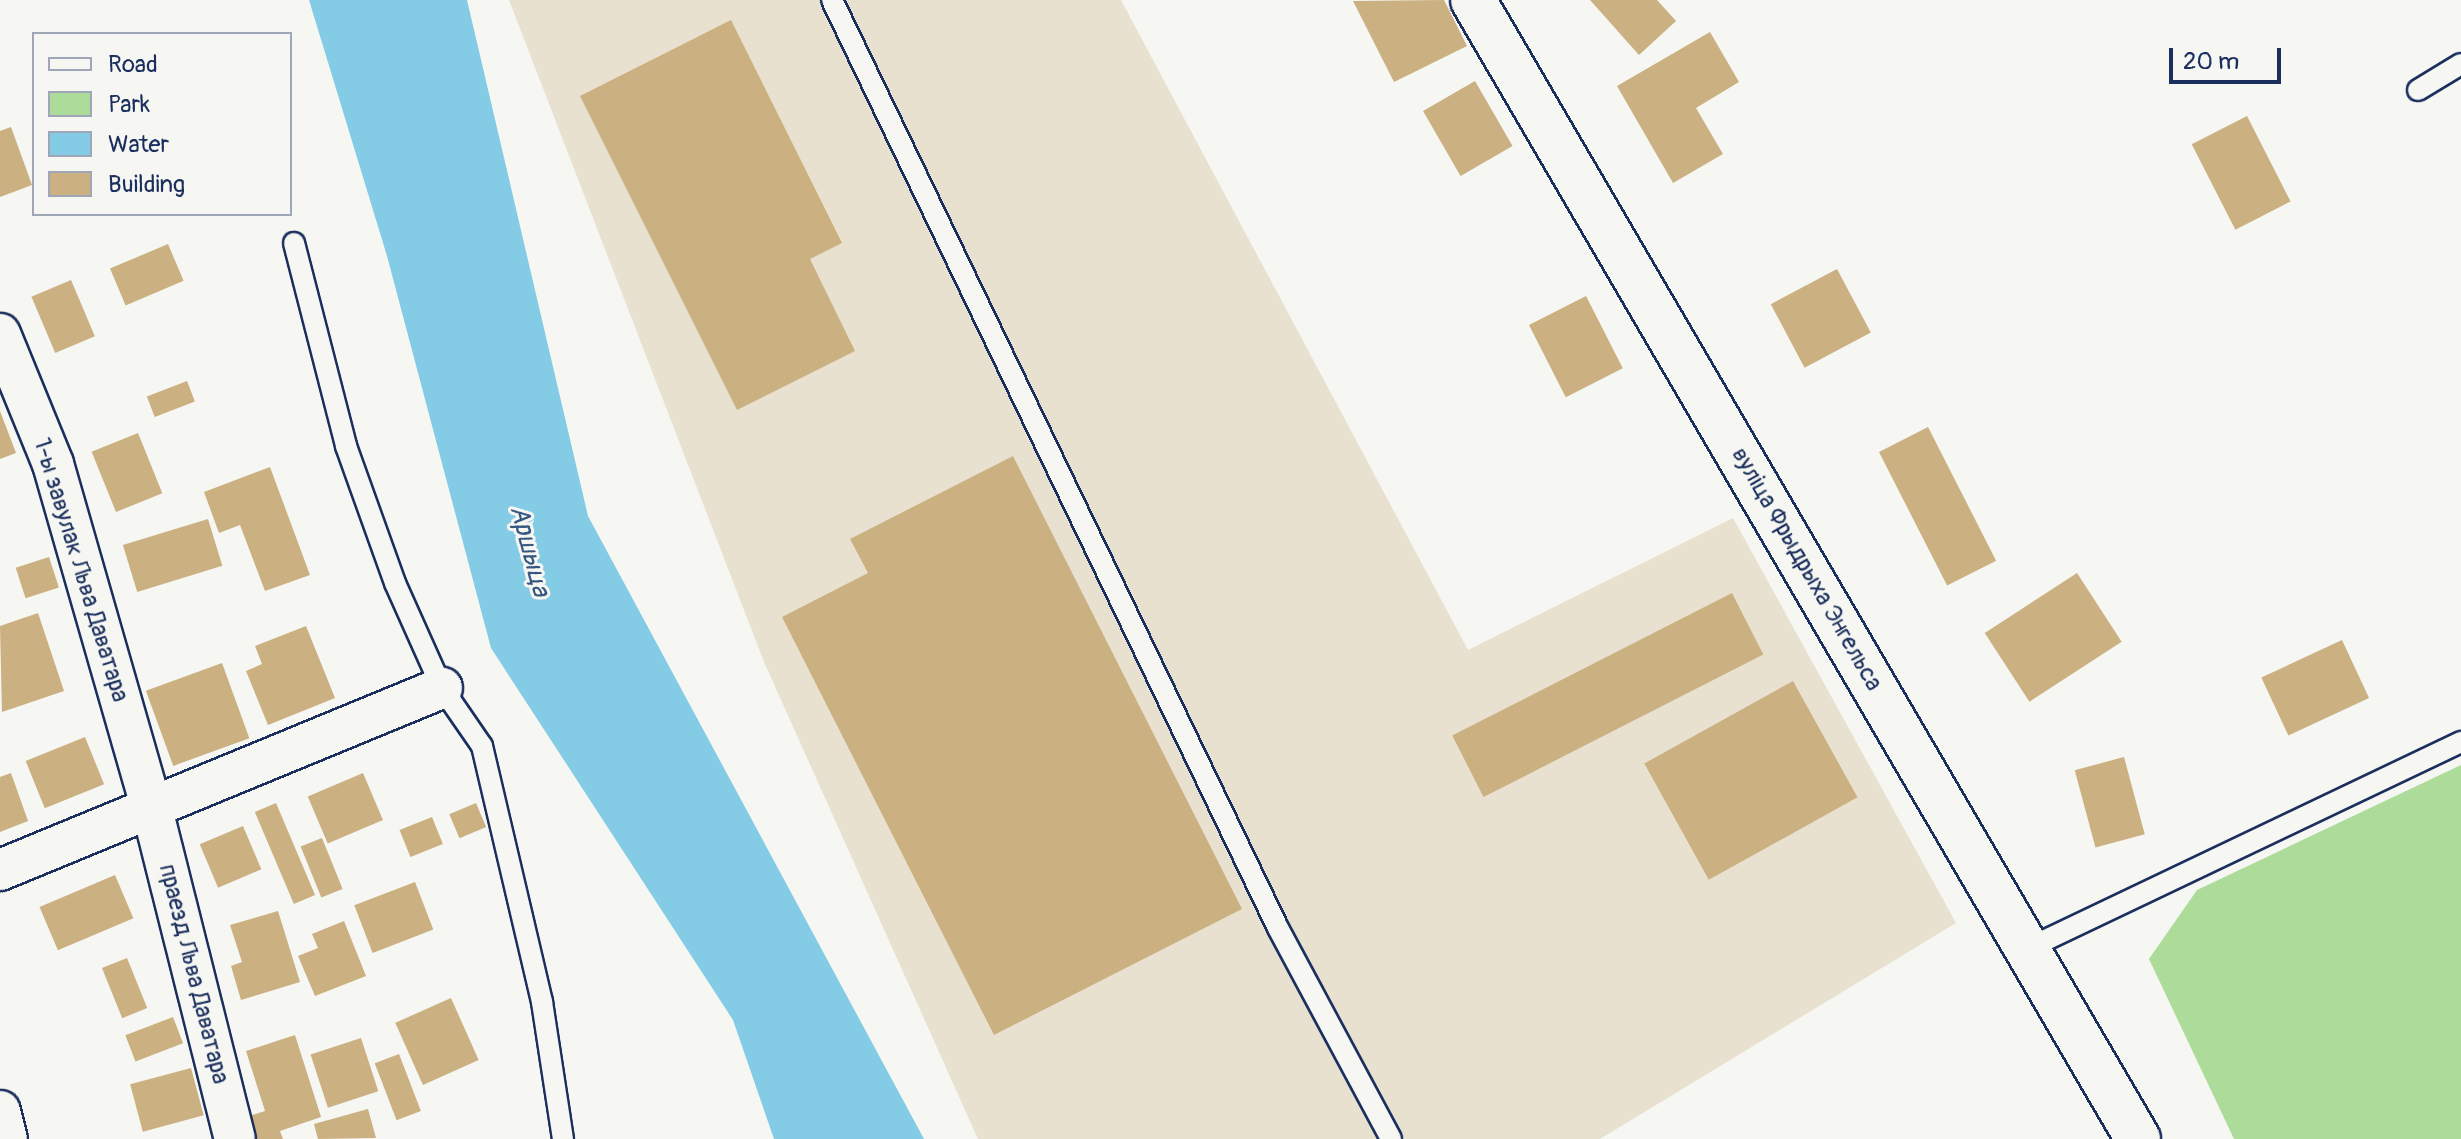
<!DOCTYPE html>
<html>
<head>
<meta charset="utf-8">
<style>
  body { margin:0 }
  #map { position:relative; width:2461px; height:1139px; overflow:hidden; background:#f6f6f2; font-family:Pangolin,sans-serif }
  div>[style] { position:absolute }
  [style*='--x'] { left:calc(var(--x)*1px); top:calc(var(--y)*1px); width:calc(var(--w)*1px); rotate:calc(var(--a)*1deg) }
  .built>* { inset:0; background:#e9e1d0 }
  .green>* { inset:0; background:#acdb9a }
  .water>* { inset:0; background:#84cbe5 }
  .building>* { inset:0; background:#cbb081; transform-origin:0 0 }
  .roads { filter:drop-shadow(2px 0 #1b2f5e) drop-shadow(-2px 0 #1b2f5e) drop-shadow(0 2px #1b2f5e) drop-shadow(0 -2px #1b2f5e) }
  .service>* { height:20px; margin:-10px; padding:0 10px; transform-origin:10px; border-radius:10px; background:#f6f6f2 }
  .minor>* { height:40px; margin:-20px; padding:0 20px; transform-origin:20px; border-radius:20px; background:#f6f6f2 }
  .tertiary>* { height:44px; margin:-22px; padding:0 22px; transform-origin:22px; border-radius:22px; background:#f6f6f2 }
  span { translate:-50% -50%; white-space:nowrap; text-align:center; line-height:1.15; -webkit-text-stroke:6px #f6f6f2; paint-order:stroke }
  .street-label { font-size:24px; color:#1b2f5e }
  .water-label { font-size:26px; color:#355680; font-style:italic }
  .legend { position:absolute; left:32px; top:32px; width:260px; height:184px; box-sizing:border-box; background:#f6f6f2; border:2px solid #9ea6b7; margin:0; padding:10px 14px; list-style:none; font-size:24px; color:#1b2f5e }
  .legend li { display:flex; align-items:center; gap:16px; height:40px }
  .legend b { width:40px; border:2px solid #9ea6b7 }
  .scale { position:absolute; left:2169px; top:48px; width:112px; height:36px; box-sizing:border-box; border:4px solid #1b2f5e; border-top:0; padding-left:10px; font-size:24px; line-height:28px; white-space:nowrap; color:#1b2f5e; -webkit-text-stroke:6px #f6f6f2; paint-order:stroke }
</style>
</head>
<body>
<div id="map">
  <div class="built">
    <div style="clip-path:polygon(509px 0,1121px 0,1468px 650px,1733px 518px,1956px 923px,1600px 1139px,978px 1139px,764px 662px)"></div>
  </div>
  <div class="green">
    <div style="clip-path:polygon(2461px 765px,2461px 1139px,2234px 1139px,2149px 959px,2197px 890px)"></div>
  </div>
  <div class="water">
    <div style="clip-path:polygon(309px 0,467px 0,588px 516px,924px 1139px,774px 1139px,733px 1020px,491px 648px,387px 256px)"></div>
  </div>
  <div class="building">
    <div style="clip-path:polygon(1444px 0,1467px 46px,1394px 82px,1353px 1px)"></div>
    <div style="clip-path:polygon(1590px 0,1657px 0,1676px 21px,1639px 55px)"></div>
    <div style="clip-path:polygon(731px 20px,842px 243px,810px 259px,855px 351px,737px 410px,580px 96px)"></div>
    <div style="clip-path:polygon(1710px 32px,1739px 82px,1696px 108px,1723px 154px,1673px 183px,1617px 86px)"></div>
    <div style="left:1475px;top:81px;width:75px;height:60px;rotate:60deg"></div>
    <div style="left:2247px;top:116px;width:96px;height:62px;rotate:63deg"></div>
    <div style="clip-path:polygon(11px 127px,32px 185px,0 197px,0 131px)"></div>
    <div style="left:168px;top:244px;width:40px;height:63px;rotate:67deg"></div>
    <div style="left:1837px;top:269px;width:72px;height:75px;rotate:62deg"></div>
    <div style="left:71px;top:280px;width:61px;height:43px;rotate:67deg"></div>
    <div style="left:1586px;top:296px;width:81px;height:64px;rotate:63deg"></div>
    <div style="left:187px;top:381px;width:22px;height:43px;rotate:69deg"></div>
    <div style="clip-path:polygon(0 411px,16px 453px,0 459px)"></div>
    <div style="left:1928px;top:427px;width:150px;height:55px;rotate:63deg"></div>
    <div style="left:138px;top:433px;width:65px;height:50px;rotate:68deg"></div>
    <div style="clip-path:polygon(1013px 456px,1242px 909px,994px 1035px,782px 617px,868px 573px,850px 539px)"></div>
    <div style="clip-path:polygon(270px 467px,310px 575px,265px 591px,240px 525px,219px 533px,204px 492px)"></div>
    <div style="left:208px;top:519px;width:49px;height:89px;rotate:73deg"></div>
    <div style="left:49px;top:557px;width:32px;height:35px;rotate:72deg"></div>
    <div style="left:2077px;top:573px;width:82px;height:110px;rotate:57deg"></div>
    <div style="left:1732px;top:593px;width:69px;height:314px;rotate:63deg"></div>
    <div style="clip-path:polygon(38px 613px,64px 691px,2px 712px,0 626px)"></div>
    <div style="clip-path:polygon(306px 626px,335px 698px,268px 725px,246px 671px,262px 664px,255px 646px)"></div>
    <div style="left:2342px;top:640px;width:64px;height:89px;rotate:65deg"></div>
    <div style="left:222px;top:663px;width:80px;height:81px;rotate:70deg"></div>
    <div style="left:1793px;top:681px;width:133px;height:170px;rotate:61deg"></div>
    <div style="left:85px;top:737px;width:51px;height:64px;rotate:68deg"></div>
    <div style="left:2124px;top:757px;width:80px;height:51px;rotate:75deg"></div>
    <div style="clip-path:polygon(11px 773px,28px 821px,0 832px,0 777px)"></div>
    <div style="left:363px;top:773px;width:51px;height:60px;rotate:67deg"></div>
    <div style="left:276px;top:803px;width:100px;height:23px;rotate:67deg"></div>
    <div style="left:476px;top:803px;width:26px;height:29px;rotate:67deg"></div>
    <div style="left:432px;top:817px;width:29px;height:35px;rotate:68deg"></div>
    <div style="left:243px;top:826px;width:47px;height:47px;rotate:67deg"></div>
    <div style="left:322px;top:838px;width:55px;height:23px;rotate:68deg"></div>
    <div style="left:115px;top:875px;width:47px;height:82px;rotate:67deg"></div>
    <div style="left:415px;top:882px;width:51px;height:65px;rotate:69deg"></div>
    <div style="clip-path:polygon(278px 911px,300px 982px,241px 1000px,231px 966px,242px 962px,230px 925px)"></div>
    <div style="clip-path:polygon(344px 921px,366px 976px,315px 996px,298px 956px,318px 948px,312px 934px)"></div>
    <div style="left:127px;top:958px;width:54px;height:27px;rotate:68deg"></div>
    <div style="left:451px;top:998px;width:68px;height:61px;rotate:66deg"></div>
    <div style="left:173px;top:1017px;width:28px;height:51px;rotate:69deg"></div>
    <div style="clip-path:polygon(295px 1035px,321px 1117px,280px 1131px,283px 1139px,254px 1139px,246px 1117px,265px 1111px,246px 1051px)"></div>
    <div style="left:361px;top:1038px;width:56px;height:53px;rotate:72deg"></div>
    <div style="left:399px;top:1054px;width:61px;height:26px;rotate:69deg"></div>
    <div style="left:191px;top:1068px;width:49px;height:63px;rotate:75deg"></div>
    <div style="clip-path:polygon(368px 1109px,376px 1138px,318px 1139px,314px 1124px)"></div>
  </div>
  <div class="roads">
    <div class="service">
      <div style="--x:832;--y:0;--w:1030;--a:64.33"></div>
      <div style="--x:1278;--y:928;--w:239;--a:61.8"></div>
      <div style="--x:2418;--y:90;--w:50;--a:-31.2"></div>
      <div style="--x:294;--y:243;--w:210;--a:75.6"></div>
      <div style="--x:346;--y:446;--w:145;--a:70.3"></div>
      <div style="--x:395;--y:583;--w:115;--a:65.9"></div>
      <div style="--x:442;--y:688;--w:70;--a:55.4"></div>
      <div style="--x:482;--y:746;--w:263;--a:76.8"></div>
      <div style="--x:542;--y:1002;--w:139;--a:81.3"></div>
      <div style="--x:2029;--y:948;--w:479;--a:-25.5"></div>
    </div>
    <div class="minor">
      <div style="--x:0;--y:334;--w:140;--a:67.8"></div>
      <div style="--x:53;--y:464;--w:359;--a:74"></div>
      <div style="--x:152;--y:809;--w:340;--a:75.9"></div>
      <div style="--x:0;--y:870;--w:478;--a:-22.4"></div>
      <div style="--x:0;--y:1111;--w:29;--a:76"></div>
    </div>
    <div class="tertiary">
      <div style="--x:1473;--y:0;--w:1319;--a:59.72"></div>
    </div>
  </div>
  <div class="street-label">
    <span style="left:1807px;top:569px;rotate:60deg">вуліца Фрыдрыха Энгельса</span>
    <span style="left:81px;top:570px;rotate:73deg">1-ы завулак Льва Даватара</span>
    <span style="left:194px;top:974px;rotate:76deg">праезд Льва Даватара</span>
  </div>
  <div class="water-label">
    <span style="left:529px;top:551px;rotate:75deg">Аршыца</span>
  </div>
  <ul class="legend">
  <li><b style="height:10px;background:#f6f6f2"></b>Road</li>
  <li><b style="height:22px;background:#acdb9a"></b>Park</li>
  <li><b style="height:22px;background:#84cbe5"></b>Water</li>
  <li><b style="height:22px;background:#cbb081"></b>Building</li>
  </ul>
  <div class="scale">20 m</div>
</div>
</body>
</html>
